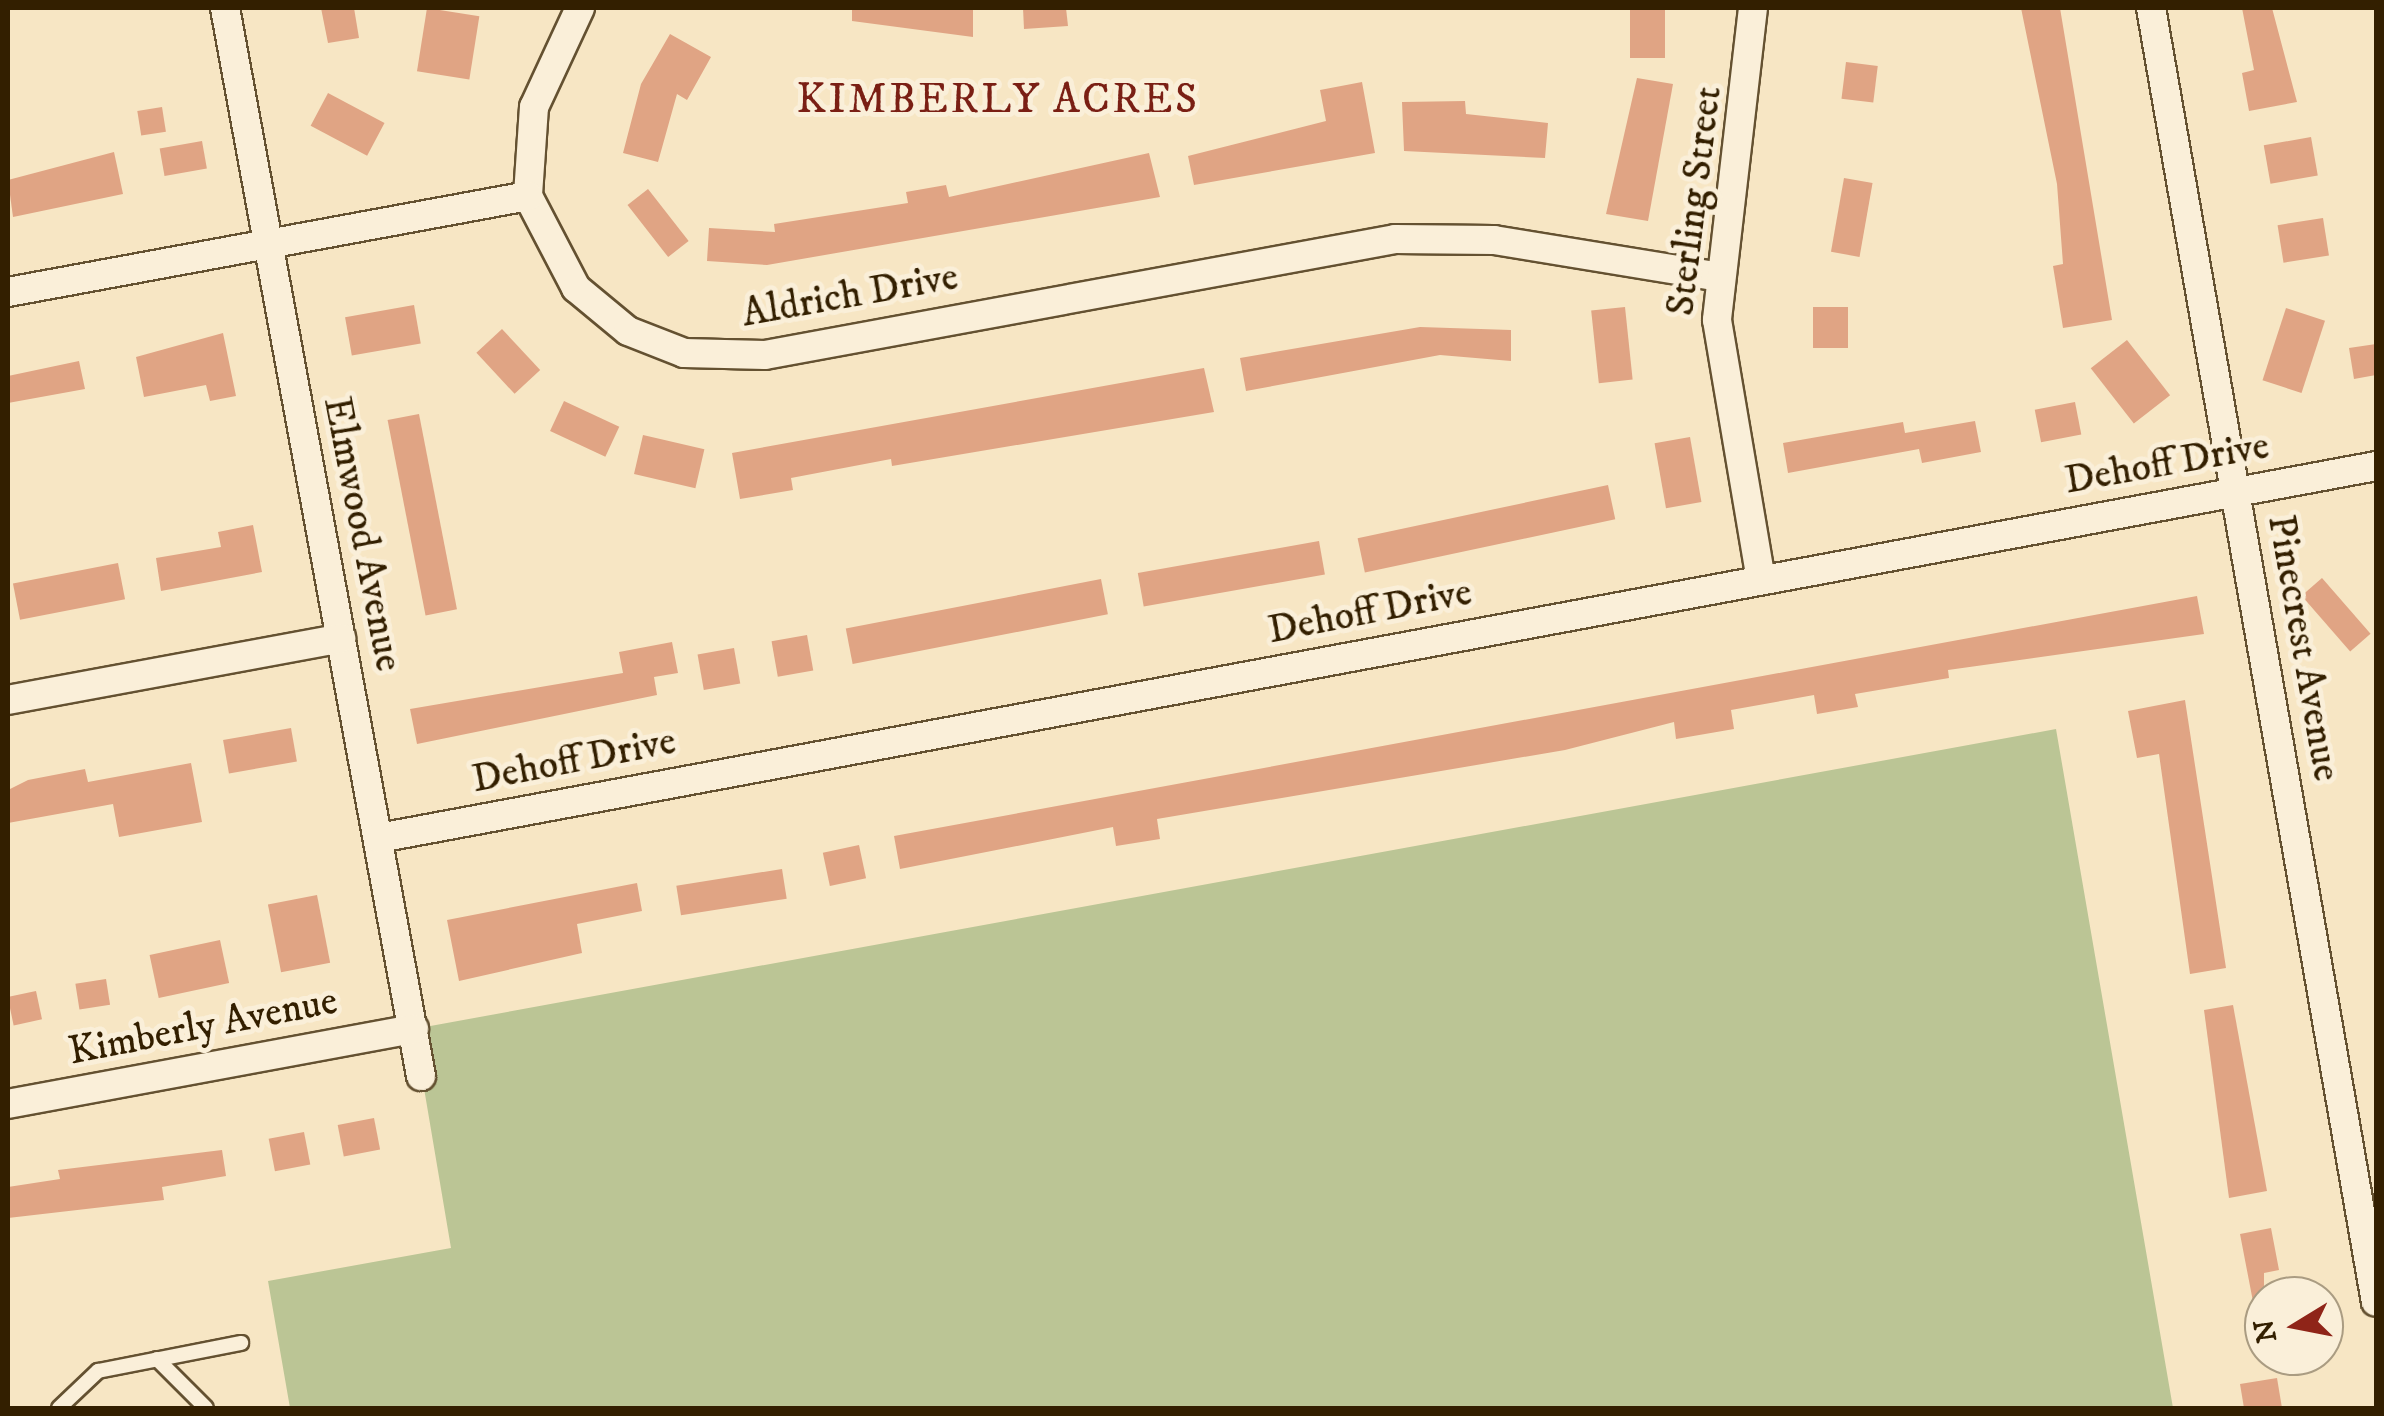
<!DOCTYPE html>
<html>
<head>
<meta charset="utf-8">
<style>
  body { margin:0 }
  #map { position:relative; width:2384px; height:1416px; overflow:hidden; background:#f7e6c4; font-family:"IM FELL DW Pica",serif }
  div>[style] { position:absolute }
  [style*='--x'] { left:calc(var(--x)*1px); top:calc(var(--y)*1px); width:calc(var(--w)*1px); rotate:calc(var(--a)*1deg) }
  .green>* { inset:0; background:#bbc595 }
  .building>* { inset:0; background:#e0a484; transform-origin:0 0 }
  .roads { filter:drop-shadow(2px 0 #645131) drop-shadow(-2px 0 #645131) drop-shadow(0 2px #645131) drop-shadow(0 -2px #645131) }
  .service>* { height:14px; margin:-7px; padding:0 7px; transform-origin:7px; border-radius:7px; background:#faefd9 }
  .minor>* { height:28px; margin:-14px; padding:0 14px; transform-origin:14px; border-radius:14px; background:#faefd9 }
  span { translate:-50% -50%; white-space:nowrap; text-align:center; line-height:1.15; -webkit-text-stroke:10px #faefd9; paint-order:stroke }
  .street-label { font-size:40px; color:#331f00 }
  .neighbourhood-label { font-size:42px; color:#7a1f14; letter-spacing:2.5px }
  .frame { position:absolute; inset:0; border:10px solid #331f00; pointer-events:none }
  .north { position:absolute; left:2244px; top:1276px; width:100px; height:100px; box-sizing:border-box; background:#faefd9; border:2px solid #aa9c82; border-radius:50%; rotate:260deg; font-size:28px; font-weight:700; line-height:40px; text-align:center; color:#331f00 }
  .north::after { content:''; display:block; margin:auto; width:35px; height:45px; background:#8f2418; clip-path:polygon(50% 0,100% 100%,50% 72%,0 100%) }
</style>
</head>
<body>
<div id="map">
  <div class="green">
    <div style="clip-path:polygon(2056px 729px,2173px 1408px,290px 1408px,268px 1281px,451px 1248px,414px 1029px)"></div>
  </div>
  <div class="building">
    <div style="clip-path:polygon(321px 8px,354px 8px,359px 38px,328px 43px)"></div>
    <div style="left:427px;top:8px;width:53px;height:64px;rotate:9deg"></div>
    <div style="clip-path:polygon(852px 8px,973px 8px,973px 37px,852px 21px)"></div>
    <div style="clip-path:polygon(1023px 8px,1066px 8px,1068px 26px,1024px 29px)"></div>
    <div style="left:1630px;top:8px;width:35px;height:50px"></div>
    <div style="clip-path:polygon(2021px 8px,2060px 8px,2112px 320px,2063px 328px,2053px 266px,2063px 264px,2057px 184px)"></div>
    <div style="clip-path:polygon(2242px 8px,2272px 8px,2297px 102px,2249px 111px,2242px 73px,2254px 70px)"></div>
    <div style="clip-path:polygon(670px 34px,711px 57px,687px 100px,677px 94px,658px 162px,623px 153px,641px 84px)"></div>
    <div style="left:1846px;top:62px;width:32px;height:37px;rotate:7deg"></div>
    <div style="clip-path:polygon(1637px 78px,1673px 84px,1648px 221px,1606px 214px)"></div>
    <div style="clip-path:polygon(1362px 82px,1375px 153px,1194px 185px,1188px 156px,1326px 121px,1320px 90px)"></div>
    <div style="left:328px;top:93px;width:64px;height:37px;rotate:28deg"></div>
    <div style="clip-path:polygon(1465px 101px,1466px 114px,1548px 123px,1545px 158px,1404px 151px,1402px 102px)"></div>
    <div style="left:162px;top:107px;width:25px;height:25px;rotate:81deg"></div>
    <div style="left:2311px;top:137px;width:39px;height:48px;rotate:80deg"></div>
    <div style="left:202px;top:141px;width:28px;height:43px;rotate:80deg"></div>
    <div style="clip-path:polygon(114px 152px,123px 194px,13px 217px,8px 180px)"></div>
    <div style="clip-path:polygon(1149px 153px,1160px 197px,767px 265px,707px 261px,709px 228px,775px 232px,774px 224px,908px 203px,906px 192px,946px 185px,949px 197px)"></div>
    <div style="left:1844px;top:178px;width:29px;height:75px;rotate:10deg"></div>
    <div style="left:648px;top:189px;width:66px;height:26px;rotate:52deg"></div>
    <div style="left:2323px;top:218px;width:38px;height:46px;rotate:81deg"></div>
    <div style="left:414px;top:305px;width:39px;height:70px;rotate:80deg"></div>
    <div style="left:1625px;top:307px;width:73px;height:34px;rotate:84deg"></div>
    <div style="left:1813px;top:307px;width:35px;height:41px"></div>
    <div style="left:2286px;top:308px;width:41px;height:76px;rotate:18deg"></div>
    <div style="clip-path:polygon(1420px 327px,1511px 330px,1511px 361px,1440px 355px,1246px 391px,1240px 358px)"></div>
    <div style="left:502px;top:329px;width:56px;height:35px;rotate:47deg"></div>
    <div style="clip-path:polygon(223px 333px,236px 396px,210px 401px,206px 385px,144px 397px,136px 357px)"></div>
    <div style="left:2127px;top:340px;width:70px;height:46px;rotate:52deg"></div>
    <div style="clip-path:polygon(2376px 344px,2376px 375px,2354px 379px,2349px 348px)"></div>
    <div style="clip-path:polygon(79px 361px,85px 389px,8px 403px,8px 376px)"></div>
    <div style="clip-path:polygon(1204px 368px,1214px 412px,892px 466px,891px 459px,791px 478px,793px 490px,740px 499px,732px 453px)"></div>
    <div style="left:564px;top:401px;width:61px;height:33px;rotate:25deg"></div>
    <div style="left:2075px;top:402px;width:33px;height:41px;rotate:79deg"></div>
    <div style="left:419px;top:414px;width:199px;height:32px;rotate:79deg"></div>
    <div style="clip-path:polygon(1975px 421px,1981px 452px,1922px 463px,1919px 449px,1788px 473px,1783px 443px,1903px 422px,1905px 433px)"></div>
    <div style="left:643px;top:435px;width:63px;height:40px;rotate:13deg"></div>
    <div style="left:1690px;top:437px;width:66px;height:36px;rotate:80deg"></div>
    <div style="left:1608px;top:485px;width:35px;height:256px;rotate:78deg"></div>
    <div style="clip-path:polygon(253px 525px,262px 572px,161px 591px,156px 558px,221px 547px,218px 532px)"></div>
    <div style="left:1319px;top:541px;width:34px;height:184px;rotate:80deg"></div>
    <div style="left:118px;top:563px;width:37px;height:107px;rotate:79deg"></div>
    <div style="left:2322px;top:578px;width:74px;height:27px;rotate:49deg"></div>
    <div style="left:1101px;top:579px;width:36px;height:260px;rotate:79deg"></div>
    <div style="clip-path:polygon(2197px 596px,2204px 634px,1948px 670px,1949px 678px,1855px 694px,1858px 707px,1817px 714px,1814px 695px,1731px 710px,1734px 729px,1676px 739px,1674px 722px,1565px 750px,1157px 819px,1160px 839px,1116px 846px,1113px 827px,900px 869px,894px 836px)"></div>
    <div style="left:807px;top:635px;width:36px;height:36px;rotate:80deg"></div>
    <div style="clip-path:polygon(672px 642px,678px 673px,654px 677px,657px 695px,417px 744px,410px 709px,623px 673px,619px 652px)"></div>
    <div style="left:734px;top:648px;width:36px;height:37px;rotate:80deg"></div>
    <div style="clip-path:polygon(2185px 700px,2226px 968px,2190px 974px,2159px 754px,2137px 758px,2128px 711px)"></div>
    <div style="left:291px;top:728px;width:34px;height:69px;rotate:80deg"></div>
    <div style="clip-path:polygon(191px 763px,202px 822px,119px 837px,113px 804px,8px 823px,8px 790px,28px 780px,85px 769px,88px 782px)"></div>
    <div style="left:859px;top:845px;width:34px;height:37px;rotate:78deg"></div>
    <div style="left:782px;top:869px;width:30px;height:107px;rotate:81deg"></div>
    <div style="clip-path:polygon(637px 883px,642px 911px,577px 924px,582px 953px,459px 981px,447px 920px)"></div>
    <div style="left:317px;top:895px;width:69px;height:50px;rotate:79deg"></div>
    <div style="left:220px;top:940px;width:44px;height:72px;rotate:78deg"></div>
    <div style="left:106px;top:979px;width:26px;height:31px;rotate:81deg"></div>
    <div style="left:36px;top:991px;width:29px;height:29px;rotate:78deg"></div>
    <div style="clip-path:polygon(2233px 1005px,2267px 1191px,2229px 1198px,2204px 1010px)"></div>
    <div style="left:374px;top:1118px;width:32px;height:37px;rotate:79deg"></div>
    <div style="left:304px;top:1132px;width:33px;height:36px;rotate:79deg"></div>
    <div style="clip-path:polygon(222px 1150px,226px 1176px,162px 1187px,164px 1200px,8px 1218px,8px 1187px,60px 1179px,58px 1170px)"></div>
    <div style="clip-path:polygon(2271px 1228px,2279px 1270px,2264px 1273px,2264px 1311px,2255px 1312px,2240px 1234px)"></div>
    <div style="clip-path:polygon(2277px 1378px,2282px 1408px,2244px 1408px,2240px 1384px)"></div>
  </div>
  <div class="roads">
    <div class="service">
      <div style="--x:157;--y:1359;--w:69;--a:45"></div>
      <div style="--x:59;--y:1408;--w:54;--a:-43.5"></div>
      <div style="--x:98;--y:1371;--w:146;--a:-11.1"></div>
    </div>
    <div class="minor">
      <div style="--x:225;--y:8;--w:1086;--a:79.6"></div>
      <div style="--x:580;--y:8;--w:109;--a:114.9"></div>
      <div style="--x:534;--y:107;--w:89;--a:93.9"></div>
      <div style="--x:528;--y:196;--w:104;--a:62.4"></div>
      <div style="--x:576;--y:288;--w:67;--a:39.6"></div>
      <div style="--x:628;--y:331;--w:60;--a:21.4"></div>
      <div style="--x:684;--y:353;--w:81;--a:1.4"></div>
      <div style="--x:765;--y:355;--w:641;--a:-10.43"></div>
      <div style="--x:1395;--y:239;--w:99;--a:0.6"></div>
      <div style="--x:1494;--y:240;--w:230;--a:9.3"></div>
      <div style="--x:1753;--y:8;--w:314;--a:96.6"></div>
      <div style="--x:1717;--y:320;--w:264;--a:80.4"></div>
      <div style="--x:2151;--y:8;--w:1313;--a:80.14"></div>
      <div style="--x:8;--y:292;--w:529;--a:-10.46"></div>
      <div style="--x:8;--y:700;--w:339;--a:-10.5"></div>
      <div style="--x:379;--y:838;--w:2031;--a:-10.55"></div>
      <div style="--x:8;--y:1104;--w:413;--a:-10.5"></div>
    </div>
  </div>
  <div class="street-label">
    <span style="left:1695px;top:201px;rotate:-83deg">Sterling Street</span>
    <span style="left:850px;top:296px;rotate:-10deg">Aldrich Drive</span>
    <span style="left:2167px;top:464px;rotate:-10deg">Dehoff Drive</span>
    <span style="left:362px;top:534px;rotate:79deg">Elmwood Avenue</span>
    <span style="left:1370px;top:612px;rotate:-11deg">Dehoff Drive</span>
    <span style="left:2303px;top:648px;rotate:80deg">Pinecrest Avenue</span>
    <span style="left:574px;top:761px;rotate:-11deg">Dehoff Drive</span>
    <span style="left:203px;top:1027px;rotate:-11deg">Kimberly Avenue</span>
  </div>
  <div class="neighbourhood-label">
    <span style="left:998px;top:100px">KIMBERLY ACRES</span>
  </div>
  <div class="frame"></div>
  <div class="north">N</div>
</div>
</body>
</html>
